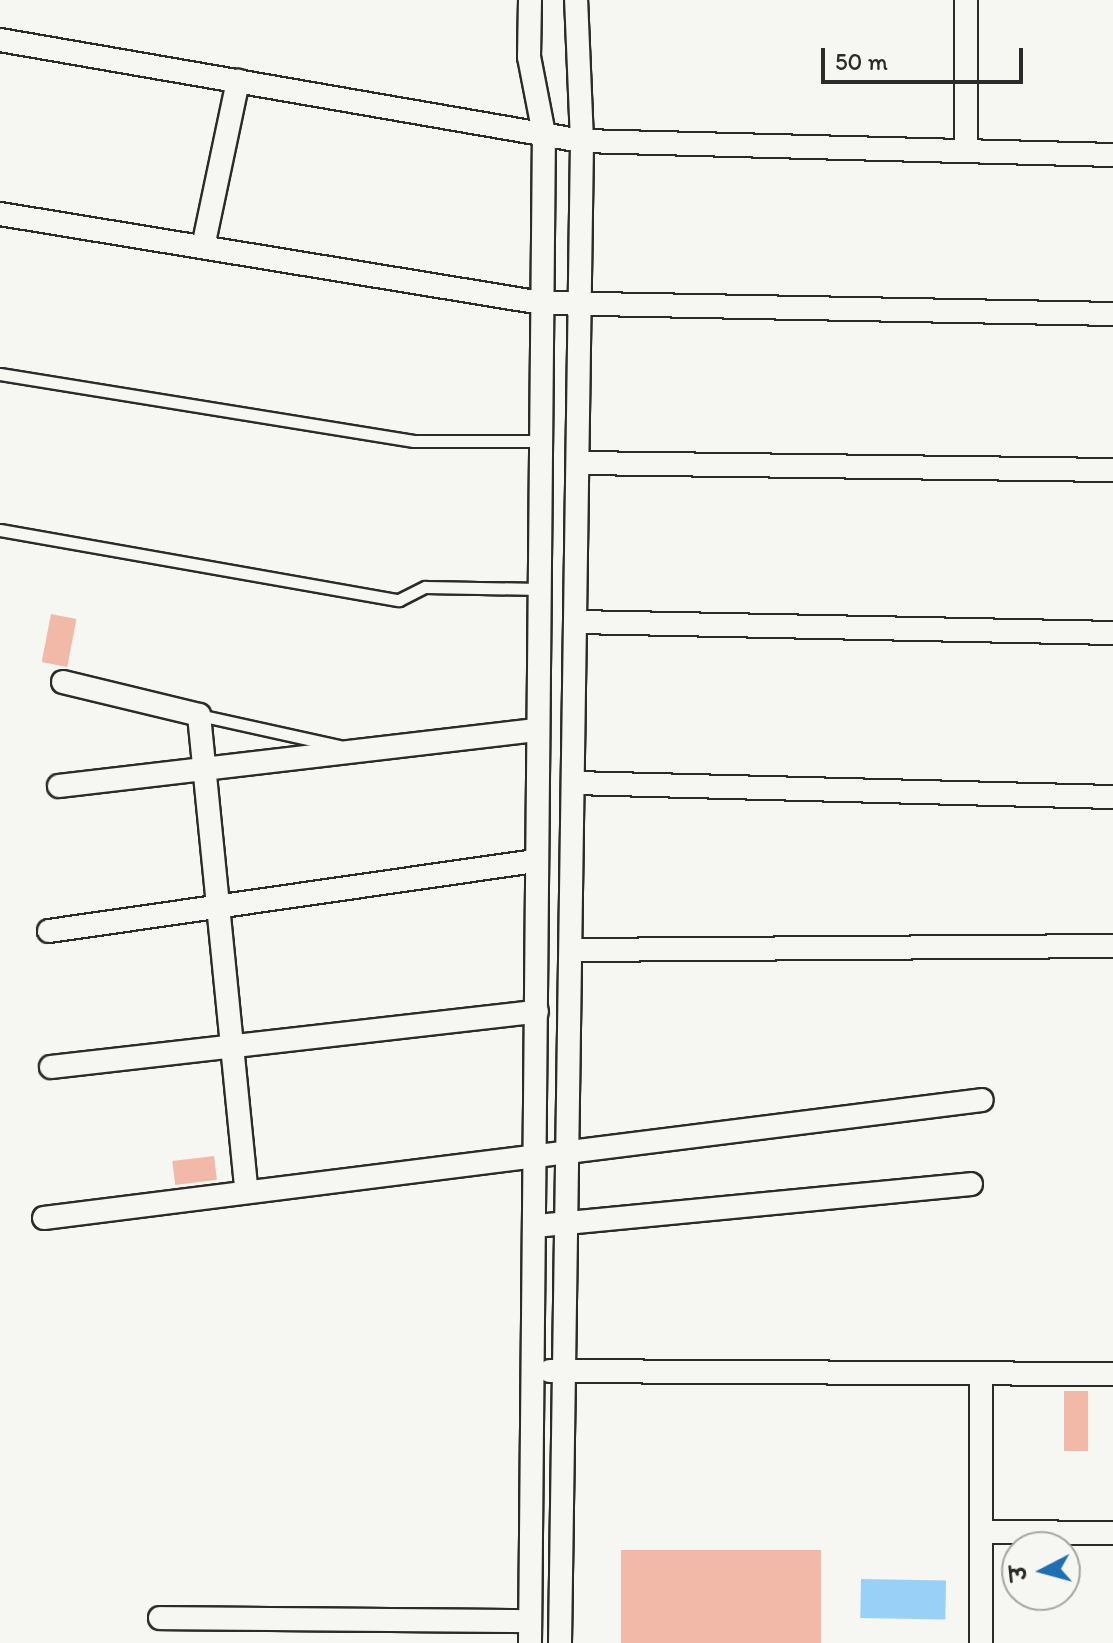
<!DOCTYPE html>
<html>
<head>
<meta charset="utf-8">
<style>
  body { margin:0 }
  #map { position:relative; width:1113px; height:1643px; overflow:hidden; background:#f6f6f2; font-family:Itim,"Playpen Sans Deva",sans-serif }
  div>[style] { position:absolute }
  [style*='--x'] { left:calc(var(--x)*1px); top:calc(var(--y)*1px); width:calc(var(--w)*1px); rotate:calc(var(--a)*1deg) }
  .water>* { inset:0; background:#99d0f8; transform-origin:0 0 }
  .building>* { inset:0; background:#f2b9a9; transform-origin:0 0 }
  .roads { filter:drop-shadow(2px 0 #2b2b2b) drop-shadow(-2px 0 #2b2b2b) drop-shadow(0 2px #2b2b2b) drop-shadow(0 -2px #2b2b2b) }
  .lane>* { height:11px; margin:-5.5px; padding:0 5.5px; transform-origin:5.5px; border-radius:5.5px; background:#f6f6f2 }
  .street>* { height:22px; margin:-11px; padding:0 11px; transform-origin:11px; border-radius:11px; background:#f6f6f2 }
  span { translate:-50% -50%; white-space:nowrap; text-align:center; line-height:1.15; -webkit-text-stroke:6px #f6f6f2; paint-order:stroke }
  .north { position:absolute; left:1001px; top:1531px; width:80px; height:80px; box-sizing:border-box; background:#f6f6f2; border:2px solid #a5a5a2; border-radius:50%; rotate:264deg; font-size:22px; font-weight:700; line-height:32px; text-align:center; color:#2b2b2b }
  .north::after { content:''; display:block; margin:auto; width:28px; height:36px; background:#1f6fb2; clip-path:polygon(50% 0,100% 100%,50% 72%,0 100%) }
  .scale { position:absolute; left:821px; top:48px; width:202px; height:36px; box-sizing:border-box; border:4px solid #2b2b2b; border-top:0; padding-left:10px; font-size:24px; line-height:28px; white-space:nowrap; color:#2b2b2b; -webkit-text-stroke:6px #f6f6f2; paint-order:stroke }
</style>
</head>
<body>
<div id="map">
  <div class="water">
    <div style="left:861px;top:1579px;width:85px;height:39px;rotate:1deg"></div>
  </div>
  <div class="building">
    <div style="left:51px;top:614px;width:26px;height:49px;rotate:11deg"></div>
    <div style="left:214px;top:1156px;width:24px;height:42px;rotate:83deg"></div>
    <div style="left:1064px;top:1391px;width:24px;height:60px"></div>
    <div style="left:621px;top:1550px;width:200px;height:93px"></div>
  </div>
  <div class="roads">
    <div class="lane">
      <div style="--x:0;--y:374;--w:419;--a:9.2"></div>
      <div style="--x:414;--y:441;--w:128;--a:0"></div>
      <div style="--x:0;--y:530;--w:405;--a:10"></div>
      <div style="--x:399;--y:600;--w:29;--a:-27"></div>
      <div style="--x:425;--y:587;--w:115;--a:1"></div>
      <div style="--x:199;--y:715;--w:143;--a:12.5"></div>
    </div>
    <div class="street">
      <div style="--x:0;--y:40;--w:591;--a:9.85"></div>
      <div style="--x:582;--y:141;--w:531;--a:1.51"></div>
      <div style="--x:966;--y:151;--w:151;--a:-90"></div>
      <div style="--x:0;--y:214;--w:549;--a:9.33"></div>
      <div style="--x:542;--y:303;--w:571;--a:1.1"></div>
      <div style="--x:203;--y:247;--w:170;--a:-78.1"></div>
      <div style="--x:578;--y:463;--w:535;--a:0.75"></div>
      <div style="--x:576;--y:622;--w:537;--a:1.17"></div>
      <div style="--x:63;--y:682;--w:140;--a:13.6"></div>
      <div style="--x:199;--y:715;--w:479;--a:84.3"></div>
      <div style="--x:574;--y:783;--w:539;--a:1.49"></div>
      <div style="--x:59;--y:786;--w:482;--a:-6.7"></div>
      <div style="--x:49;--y:931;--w:492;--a:-8.2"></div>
      <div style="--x:571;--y:950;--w:542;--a:-0.42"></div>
      <div style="--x:51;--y:1067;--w:489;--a:-6.5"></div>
      <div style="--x:44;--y:1218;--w:945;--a:-7.17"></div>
      <div style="--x:536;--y:1226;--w:437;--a:-5.5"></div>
      <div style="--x:550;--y:1371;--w:563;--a:0.31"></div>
      <div style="--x:984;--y:1532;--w:129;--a:0.4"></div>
      <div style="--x:160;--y:1618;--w:370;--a:0.5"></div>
      <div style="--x:530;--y:1643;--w:1509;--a:-89.47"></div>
      <div style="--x:544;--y:134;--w:78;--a:-101"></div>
      <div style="--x:529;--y:57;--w:57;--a:-89"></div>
      <div style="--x:560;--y:1643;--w:1502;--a:-89.16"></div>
      <div style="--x:582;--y:141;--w:141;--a:-92.4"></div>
      <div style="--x:981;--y:1643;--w:269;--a:-90"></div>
    </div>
  </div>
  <div class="north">उ</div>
  <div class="scale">50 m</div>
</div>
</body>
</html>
